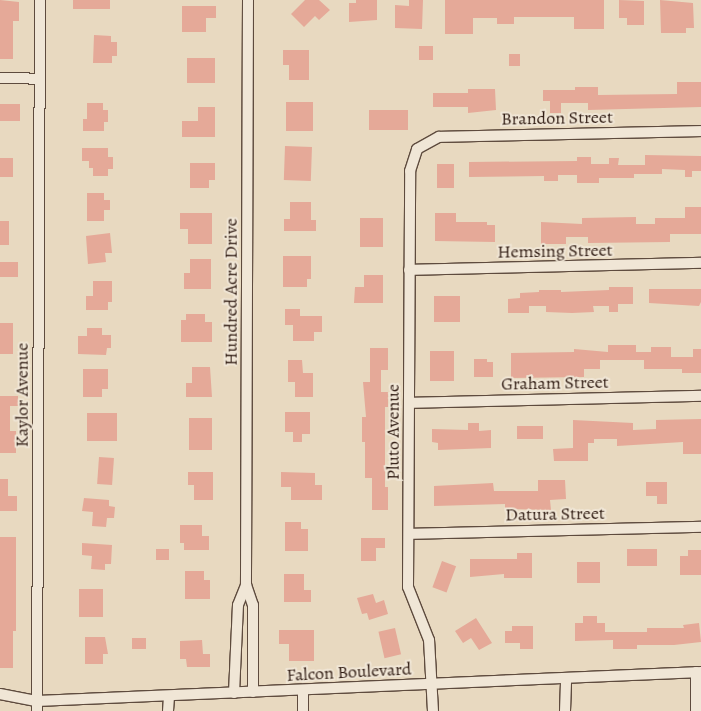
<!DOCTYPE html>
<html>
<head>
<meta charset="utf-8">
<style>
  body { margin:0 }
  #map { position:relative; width:701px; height:711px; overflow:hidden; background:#e8d9c0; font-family:Alegreya,serif }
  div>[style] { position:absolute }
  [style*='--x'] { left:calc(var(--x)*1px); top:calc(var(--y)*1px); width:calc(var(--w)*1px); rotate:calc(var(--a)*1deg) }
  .building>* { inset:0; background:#e5a998; transform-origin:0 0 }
  .roads { filter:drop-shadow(1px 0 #5e4b3e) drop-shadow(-1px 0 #5e4b3e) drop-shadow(0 1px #5e4b3e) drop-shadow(0 -1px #5e4b3e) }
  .minor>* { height:10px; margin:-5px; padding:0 5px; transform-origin:5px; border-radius:5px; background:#f0e6d6 }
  span { translate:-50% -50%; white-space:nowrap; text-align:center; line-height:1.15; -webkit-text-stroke:4px #f0e6d6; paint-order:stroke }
  .street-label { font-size:18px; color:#301c13 }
</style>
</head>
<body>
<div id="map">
  <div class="building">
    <div style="clip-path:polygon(0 0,19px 2px,19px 21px,13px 21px,13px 59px,0 59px)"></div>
    <div style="left:73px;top:0;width:37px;height:9px"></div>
    <div style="clip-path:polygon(305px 0,319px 0,330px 10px,319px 20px,315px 16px,304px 27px,291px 14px)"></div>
    <div style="clip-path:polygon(356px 0,377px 0,377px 20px,349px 22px,349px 3px,356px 3px)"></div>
    <div style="clip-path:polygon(409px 0,423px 0,422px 29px,395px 28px,395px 5px,409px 6px)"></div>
    <div style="clip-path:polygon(445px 0,604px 0,604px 29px,574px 29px,574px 17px,514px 17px,514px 24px,497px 24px,497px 18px,473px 18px,473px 34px,445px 34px)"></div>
    <div style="clip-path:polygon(619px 0,644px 1px,644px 25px,627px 25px,627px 18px,619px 18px)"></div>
    <div style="clip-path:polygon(660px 0,693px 3px,694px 28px,686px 28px,686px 33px,661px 33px)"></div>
    <div style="clip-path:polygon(182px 6px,216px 6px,216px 18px,206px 18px,206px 32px,182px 32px)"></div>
    <div style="clip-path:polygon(94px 35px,111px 36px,111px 42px,117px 42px,117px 56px,112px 56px,112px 63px,93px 63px)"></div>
    <div style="left:419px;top:46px;width:14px;height:14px"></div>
    <div style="clip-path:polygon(283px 50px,309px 50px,309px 80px,289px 80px,289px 65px,283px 65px)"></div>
    <div style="left:509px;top:54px;width:11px;height:12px"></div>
    <div style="left:187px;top:58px;width:28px;height:25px"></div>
    <div style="clip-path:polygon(677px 82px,701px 82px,701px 107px,588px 110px,588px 103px,561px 103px,561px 113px,550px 113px,550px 101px,543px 101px,543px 90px,575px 90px,575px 87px,598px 87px,598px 95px,677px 94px)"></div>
    <div style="clip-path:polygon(468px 89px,495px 89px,496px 110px,468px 113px,468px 107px,433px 107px,433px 93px,468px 93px)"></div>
    <div style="left:286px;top:102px;width:27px;height:29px"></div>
    <div style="clip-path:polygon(87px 103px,103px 103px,103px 110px,108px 110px,108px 122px,104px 122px,104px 131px,83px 131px,83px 119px,87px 119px)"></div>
    <div style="left:0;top:104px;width:20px;height:17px"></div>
    <div style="clip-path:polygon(198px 107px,215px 107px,215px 137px,182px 137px,182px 121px,198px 121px)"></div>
    <div style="left:408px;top:110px;width:20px;height:39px;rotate:90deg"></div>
    <div style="left:285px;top:146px;width:27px;height:34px;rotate:2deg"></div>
    <div style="clip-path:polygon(82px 148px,108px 148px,108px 157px,113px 157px,113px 169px,108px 169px,108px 176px,93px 176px,93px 168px,89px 168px,89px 161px,82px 161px)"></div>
    <div style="clip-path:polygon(645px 155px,701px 156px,701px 171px,692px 171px,692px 177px,685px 177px,685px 170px,662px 169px,662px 174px,634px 174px,634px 178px,599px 178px,599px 183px,577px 183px,577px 175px,558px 175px,558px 181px,544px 181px,544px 176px,469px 177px,469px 162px,577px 161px,577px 157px,591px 157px,591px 164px,609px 164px,609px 158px,619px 158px,618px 165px,645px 165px)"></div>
    <div style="left:0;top:158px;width:13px;height:19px"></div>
    <div style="clip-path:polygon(190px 163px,215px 163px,215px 180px,209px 180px,209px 188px,190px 188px)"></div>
    <div style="left:437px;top:164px;width:17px;height:24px"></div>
    <div style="clip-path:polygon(87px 193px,104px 193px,104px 200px,110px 200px,110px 210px,104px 210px,104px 221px,87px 221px)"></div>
    <div style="clip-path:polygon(290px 202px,311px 202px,311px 220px,316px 220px,316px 231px,284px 231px,284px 219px,290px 219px)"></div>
    <div style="clip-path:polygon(685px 207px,701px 207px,701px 234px,670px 234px,670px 242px,588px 243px,588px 237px,566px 237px,566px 244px,541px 244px,541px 222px,582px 224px,582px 218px,636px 217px,636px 224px,655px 224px,655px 218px,685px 218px)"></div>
    <div style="clip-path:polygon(180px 213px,212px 213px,212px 244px,188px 244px,188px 229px,180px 229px)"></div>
    <div style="clip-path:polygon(435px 213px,456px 213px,456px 222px,487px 222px,487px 225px,495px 225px,495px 242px,435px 241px)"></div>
    <div style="left:360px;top:218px;width:23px;height:29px"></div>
    <div style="left:0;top:221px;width:9px;height:24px"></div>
    <div style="clip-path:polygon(110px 233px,112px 253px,105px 253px,106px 262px,88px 264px,86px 236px)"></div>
    <div style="clip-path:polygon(283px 256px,311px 256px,311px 279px,307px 279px,307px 287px,283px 287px)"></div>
    <div style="clip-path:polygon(190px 259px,211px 259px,211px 289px,184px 289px,184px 273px,190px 273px)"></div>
    <div style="left:0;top:262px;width:18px;height:15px"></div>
    <div style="clip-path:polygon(364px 275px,383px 275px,383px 303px,354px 303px,355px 287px,364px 287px)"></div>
    <div style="clip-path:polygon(93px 281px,112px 281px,112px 302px,108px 302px,108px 310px,86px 310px,86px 296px,93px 296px)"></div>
    <div style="clip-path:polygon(609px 287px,633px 287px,633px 304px,618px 304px,618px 312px,609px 312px,609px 306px,593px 306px,594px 312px,572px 313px,546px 312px,546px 306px,529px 306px,529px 313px,508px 313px,508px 299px,520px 298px,520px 293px,539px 292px,539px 290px,561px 290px,561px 292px,609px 290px)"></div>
    <div style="clip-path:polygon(649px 289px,701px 289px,701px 302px,699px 306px,649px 303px)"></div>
    <div style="left:434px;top:296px;width:26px;height:26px"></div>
    <div style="clip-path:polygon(285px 309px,300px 309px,300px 316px,322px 316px,322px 332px,314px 332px,314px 341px,293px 341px,293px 325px,285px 325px)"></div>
    <div style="clip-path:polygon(186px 314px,205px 314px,205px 322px,212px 322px,212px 342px,181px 342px,181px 320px,186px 320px)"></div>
    <div style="left:0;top:323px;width:13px;height:31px"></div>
    <div style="clip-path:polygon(87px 328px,102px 328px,102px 335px,111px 335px,111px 348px,107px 348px,106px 355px,78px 354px,78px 336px,87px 336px)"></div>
    <div style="clip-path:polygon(608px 345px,636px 345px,636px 352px,651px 352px,651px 347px,671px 347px,671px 357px,693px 357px,693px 349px,701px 349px,701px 373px,682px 373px,682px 369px,644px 369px,644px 360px,600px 360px,600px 369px,584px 369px,584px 377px,511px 378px,511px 353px,574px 352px,574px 349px,608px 352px)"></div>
    <div style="clip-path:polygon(370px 348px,388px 348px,388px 370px,381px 370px,381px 392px,388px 392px,388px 407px,385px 407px,385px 487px,388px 487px,388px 510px,372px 510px,372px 478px,365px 478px,365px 442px,362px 442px,362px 417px,366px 417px,363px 382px,370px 382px)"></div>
    <div style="left:430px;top:351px;width:24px;height:30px"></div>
    <div style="clip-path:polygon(474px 359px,487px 359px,487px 362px,493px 362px,493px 377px,474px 377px)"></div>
    <div style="clip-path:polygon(288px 360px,302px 360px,303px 373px,313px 373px,313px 397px,295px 397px,295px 382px,288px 382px)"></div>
    <div style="clip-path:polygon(192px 367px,210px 367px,212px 397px,186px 397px,186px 383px,192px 383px)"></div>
    <div style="clip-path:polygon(83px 369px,108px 369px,108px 389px,102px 389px,102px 397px,83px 397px)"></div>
    <div style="clip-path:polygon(0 396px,18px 396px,18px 406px,10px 406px,10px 431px,16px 431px,16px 453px,0 453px)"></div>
    <div style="clip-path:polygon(285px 412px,310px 412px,310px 434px,302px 434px,302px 442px,293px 442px,293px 432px,285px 432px)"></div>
    <div style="left:87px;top:413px;width:30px;height:28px"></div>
    <div style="left:189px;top:418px;width:23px;height:32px"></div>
    <div style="clip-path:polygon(701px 419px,701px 454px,683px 454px,683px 442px,617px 446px,617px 439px,594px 439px,594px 443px,588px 443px,588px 461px,554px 461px,553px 449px,573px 448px,573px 420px,633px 423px,633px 430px,656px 429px,656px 420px)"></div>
    <div style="clip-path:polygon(468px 423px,479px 423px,479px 431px,491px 430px,491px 448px,438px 450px,438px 443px,432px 442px,432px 429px,468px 430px)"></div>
    <div style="left:517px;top:426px;width:26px;height:13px"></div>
    <div style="left:99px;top:457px;width:15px;height:27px;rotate:4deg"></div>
    <div style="clip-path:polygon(188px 472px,213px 472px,213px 500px,194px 500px,194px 485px,188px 485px)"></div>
    <div style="clip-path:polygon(281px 472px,315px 473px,315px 485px,322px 485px,322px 500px,291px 500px,291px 487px,281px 487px)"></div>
    <div style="clip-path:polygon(0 479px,8px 479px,8px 496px,17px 496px,17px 511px,0 511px)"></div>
    <div style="clip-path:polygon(538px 480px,565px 480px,566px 499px,550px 500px,551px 510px,505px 509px,505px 504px,434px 506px,434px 486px,493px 483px,494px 491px,538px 491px)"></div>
    <div style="clip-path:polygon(646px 482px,667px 482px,667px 504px,657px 504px,657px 496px,646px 496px)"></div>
    <div style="clip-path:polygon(84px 498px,109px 500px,109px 506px,115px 507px,114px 518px,107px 518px,106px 527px,92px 526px,93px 512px,82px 511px)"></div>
    <div style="clip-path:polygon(285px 522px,301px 522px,301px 529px,308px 529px,308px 551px,285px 551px)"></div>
    <div style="clip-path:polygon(180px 525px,202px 525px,202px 536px,209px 536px,209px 550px,184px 550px,184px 543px,180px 543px)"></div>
    <div style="clip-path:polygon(0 537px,16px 537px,16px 631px,13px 631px,13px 668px,0 668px)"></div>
    <div style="clip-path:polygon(361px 538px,385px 538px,385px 548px,376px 548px,376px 561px,361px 561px)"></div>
    <div style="clip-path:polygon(82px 543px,112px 545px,111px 564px,105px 564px,105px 570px,91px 569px,92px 556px,82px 555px)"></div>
    <div style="left:156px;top:549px;width:13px;height:11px"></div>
    <div style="left:627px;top:549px;width:30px;height:17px"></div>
    <div style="clip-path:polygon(688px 550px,701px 550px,701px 575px,680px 575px,680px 556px,688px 556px)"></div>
    <div style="clip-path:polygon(517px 553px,532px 553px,532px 578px,504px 578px,504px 574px,470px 577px,470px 559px,517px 559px)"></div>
    <div style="left:442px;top:561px;width:15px;height:28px;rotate:20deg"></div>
    <div style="left:577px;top:562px;width:23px;height:21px"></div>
    <div style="clip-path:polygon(185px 571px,204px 571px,204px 580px,210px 580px,210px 599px,185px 599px)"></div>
    <div style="clip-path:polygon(284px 574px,304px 574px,304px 590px,311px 590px,311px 602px,284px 602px)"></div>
    <div style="left:79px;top:589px;width:24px;height:28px"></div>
    <div style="clip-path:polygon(373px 594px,376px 603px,384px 600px,388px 614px,369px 620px,367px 613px,362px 614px,357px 598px)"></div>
    <div style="clip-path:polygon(583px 616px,597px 616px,597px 623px,605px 623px,605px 632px,647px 632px,647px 628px,684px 628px,683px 625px,699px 623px,701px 642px,674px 645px,637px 645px,637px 649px,613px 649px,613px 640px,575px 641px,575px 623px,583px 623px)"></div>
    <div style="clip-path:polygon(476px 618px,492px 643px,479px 650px,471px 638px,463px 643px,455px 631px)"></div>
    <div style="clip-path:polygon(512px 626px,533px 626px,533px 649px,520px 649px,520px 643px,505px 643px,505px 631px,512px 631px)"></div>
    <div style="left:395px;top:628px;width:27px;height:17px;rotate:77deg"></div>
    <div style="clip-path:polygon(279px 630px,314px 630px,314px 661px,289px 661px,289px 644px,279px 644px)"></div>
    <div style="clip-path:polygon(85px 637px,105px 637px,108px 654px,103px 654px,103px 664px,85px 664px)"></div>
    <div style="left:132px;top:638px;width:14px;height:11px"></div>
    <div style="clip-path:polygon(202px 640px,203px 654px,210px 654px,210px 667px,187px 667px,186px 659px,180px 659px,180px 641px)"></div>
  </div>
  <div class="roads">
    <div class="minor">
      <div style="--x:248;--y:0;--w:585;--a:90.2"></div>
      <div style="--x:246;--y:585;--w:21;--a:71"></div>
      <div style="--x:253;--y:605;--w:87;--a:90"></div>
      <div style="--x:0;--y:78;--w:39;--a:1"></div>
      <div style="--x:409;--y:270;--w:292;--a:-1.4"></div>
      <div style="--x:409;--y:403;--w:292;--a:-1.4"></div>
      <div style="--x:409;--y:534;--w:292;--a:-1.4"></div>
      <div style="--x:234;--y:693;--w:88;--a:-87.4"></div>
      <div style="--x:238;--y:605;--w:22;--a:-68"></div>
      <div style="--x:0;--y:694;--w:38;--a:11"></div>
      <div style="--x:37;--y:701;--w:665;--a:-2.5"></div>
      <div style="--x:37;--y:711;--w:711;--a:-89.76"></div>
      <div style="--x:168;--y:711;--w:14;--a:-86"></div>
      <div style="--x:303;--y:711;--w:21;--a:-90"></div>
      <div style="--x:433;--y:711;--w:71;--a:-93.2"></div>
      <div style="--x:429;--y:640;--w:57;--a:-111.6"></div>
      <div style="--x:408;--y:587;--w:416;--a:-89.7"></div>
      <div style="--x:410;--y:171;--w:23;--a:-72"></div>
      <div style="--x:417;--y:149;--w:25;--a:-29"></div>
      <div style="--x:439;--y:137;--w:262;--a:-1.3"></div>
      <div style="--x:565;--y:711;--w:32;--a:-88"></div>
      <div style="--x:696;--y:711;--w:39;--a:-90"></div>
    </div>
  </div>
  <div class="street-label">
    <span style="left:557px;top:118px;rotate:-1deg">Brandon Street</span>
    <span style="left:555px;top:251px;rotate:-1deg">Hemsing Street</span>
    <span style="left:231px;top:292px;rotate:-90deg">Hundred Acre Drive</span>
    <span style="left:555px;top:383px;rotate:-1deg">Graham Street</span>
    <span style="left:22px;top:395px;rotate:-90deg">Kaylor Avenue</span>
    <span style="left:393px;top:432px;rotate:-90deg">Pluto Avenue</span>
    <span style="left:555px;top:514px;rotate:-1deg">Datura Street</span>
    <span style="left:349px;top:672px;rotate:-3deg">Falcon Boulevard</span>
  </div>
</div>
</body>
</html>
